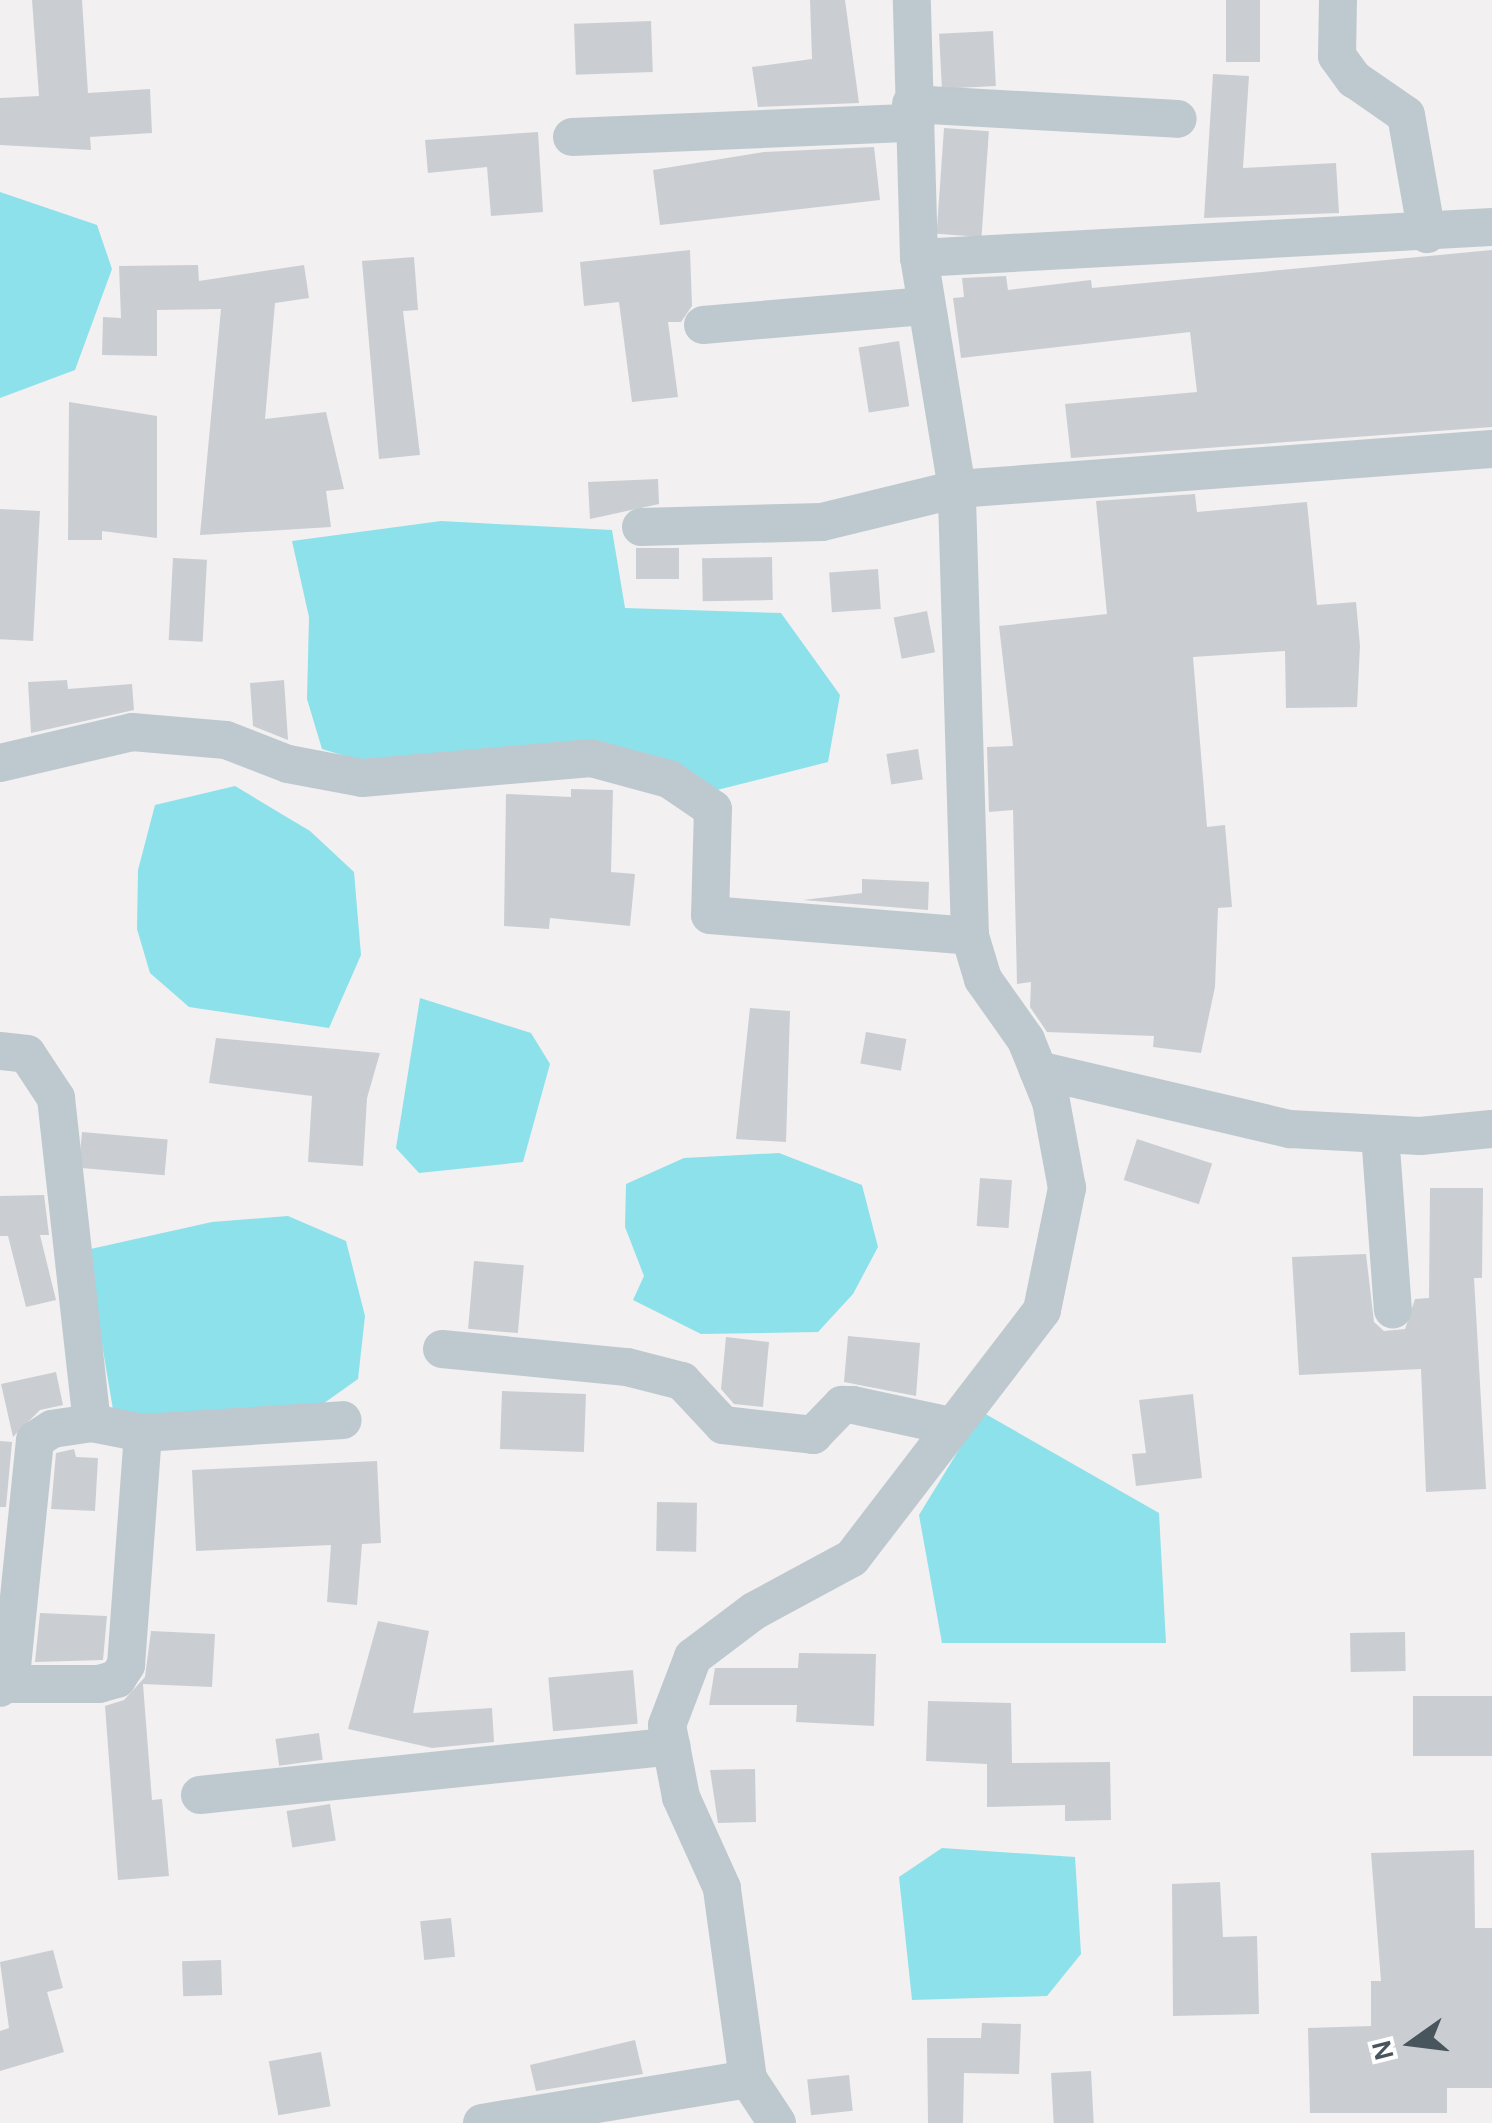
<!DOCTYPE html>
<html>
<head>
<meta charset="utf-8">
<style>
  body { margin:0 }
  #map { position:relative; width:1492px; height:2123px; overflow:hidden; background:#f2f0f0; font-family:Karla,sans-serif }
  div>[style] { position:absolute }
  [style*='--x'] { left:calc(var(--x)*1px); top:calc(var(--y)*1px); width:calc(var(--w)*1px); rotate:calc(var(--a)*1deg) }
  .water>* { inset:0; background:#8de1eb }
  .building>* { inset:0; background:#caced2; transform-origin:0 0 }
  .minor>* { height:38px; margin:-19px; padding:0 19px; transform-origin:19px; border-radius:19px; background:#bec9cf }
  span { translate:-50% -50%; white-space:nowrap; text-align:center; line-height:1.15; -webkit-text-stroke:10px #fff; paint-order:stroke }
  .north { position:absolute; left:1362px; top:1993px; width:100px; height:100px; -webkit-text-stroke:8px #fff; paint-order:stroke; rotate:256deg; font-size:28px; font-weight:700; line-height:40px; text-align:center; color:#48555d }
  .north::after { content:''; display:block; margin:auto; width:35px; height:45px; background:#48555d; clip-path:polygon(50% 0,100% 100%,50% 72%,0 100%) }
</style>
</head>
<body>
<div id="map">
  <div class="water">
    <div style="clip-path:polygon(0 192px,97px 225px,112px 269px,75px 370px,0 398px)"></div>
    <div style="clip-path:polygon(441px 521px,612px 530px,625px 608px,781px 613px,840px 695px,828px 762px,717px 790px,573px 753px,388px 769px,322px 749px,307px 699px,309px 617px,292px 541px)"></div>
    <div style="clip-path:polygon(235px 786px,310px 831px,354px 872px,361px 955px,329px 1028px,189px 1007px,150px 973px,137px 929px,138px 870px,155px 805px)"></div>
    <div style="clip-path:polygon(420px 998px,531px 1033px,550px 1064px,523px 1162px,419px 1173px,396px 1148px)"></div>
    <div style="clip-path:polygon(779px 1153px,862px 1185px,878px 1247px,853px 1294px,818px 1332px,701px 1334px,633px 1300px,644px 1276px,625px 1227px,626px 1184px,684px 1158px)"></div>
    <div style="clip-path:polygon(288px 1216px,346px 1241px,365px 1316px,358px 1379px,310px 1413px,116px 1427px,86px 1250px,212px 1222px)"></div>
    <div style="clip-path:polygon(982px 1412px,1159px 1513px,1166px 1643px,942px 1643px,919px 1515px)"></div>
    <div style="clip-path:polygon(942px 1848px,1075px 1857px,1081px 1954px,1047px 1996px,912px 2000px,899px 1877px)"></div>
  </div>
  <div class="building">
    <div style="clip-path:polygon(32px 0,82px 0,88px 93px,150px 89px,152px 133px,90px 137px,91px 150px,0 145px,0 98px,39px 96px)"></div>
    <div style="clip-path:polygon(810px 0,845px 0,859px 103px,758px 107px,752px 67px,812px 59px)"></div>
    <div style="left:1226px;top:0;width:34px;height:62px"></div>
    <div style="left:651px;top:21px;width:51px;height:77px;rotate:88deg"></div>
    <div style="left:993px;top:31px;width:55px;height:54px;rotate:87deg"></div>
    <div style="clip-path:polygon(1213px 74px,1249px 76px,1243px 168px,1336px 163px,1339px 213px,1204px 218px)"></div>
    <div style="left:944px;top:128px;width:45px;height:106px;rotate:4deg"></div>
    <div style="clip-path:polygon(538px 132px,543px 212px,491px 216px,487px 167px,428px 173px,425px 140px)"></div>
    <div style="clip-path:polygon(874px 147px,880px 200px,660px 225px,653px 170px,764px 152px)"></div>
    <div style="clip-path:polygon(690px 250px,692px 306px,681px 322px,668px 322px,678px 397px,632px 402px,619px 302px,584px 306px,580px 262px)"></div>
    <div style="clip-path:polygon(1492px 250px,1492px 427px,1071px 458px,1065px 404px,1197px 392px,1190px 332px,961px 358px,953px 298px,964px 297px,962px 278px,1006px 276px,1008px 290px,1091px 280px,1092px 288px)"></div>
    <div style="clip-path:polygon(414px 257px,418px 310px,403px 311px,420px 455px,379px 459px,362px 261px)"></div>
    <div style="clip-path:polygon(198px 265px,199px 281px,304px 265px,309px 298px,275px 303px,265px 419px,326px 412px,344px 489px,326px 491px,331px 527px,200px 535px,221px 309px,157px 310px,157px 356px,102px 355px,103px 317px,121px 318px,119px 266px)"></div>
    <div style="left:899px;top:341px;width:66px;height:41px;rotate:81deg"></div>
    <div style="clip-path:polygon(69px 402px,157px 416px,157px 538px,102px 531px,102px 540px,68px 540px)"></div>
    <div style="clip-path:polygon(658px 479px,659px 504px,590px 519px,588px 482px)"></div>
    <div style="clip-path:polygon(1195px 494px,1197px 512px,1307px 502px,1317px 605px,1356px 602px,1360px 646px,1357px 707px,1286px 708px,1285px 651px,1193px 657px,1207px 827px,1225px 825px,1232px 907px,1218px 908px,1215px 987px,1201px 1053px,1153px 1047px,1154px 1036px,1047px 1032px,1030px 1007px,1031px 982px,1017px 984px,1013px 810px,989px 812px,987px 747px,1013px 746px,999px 626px,1107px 614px,1096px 501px)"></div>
    <div style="left:0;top:509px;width:40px;height:130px;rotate:3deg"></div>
    <div style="left:636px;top:548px;width:43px;height:31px"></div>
    <div style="left:772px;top:557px;width:43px;height:70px;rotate:89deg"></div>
    <div style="left:173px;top:558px;width:34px;height:82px;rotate:3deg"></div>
    <div style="left:878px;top:569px;width:40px;height:49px;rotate:86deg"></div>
    <div style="left:927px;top:611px;width:42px;height:34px;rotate:79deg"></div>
    <div style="clip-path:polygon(67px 680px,68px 689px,132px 684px,134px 710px,31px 733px,28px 682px)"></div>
    <div style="clip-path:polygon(284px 680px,288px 740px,253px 726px,250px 683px)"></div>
    <div style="left:918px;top:749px;width:31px;height:32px;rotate:81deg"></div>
    <div style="clip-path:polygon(571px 789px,613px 790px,611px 872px,635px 874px,630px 926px,550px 918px,549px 929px,504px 926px,506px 794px,571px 797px)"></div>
    <div style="clip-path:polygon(862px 879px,929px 882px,928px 910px,803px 900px,862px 893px)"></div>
    <div style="clip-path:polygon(750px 1008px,790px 1011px,786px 1142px,736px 1139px)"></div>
    <div style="left:866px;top:1032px;width:41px;height:32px;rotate:10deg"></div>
    <div style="clip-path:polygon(216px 1038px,380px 1053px,367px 1098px,363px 1166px,308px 1162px,312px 1096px,209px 1083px)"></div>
    <div style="left:82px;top:1132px;width:86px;height:36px;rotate:5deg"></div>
    <div style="left:1137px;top:1139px;width:79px;height:43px;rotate:18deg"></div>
    <div style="left:980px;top:1178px;width:32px;height:48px;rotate:4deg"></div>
    <div style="clip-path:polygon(1430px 1188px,1483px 1188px,1482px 1278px,1474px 1278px,1486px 1489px,1426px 1492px,1421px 1369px,1299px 1375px,1292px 1257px,1366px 1254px,1374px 1322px,1384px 1331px,1405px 1329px,1415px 1299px,1429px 1298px)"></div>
    <div style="clip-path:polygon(44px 1195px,49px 1235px,40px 1235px,56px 1300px,26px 1307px,8px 1236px,0 1236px,0 1196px)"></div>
    <div style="left:474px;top:1261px;width:50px;height:68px;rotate:5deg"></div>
    <div style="clip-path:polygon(848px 1336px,920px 1343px,916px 1396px,844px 1382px)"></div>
    <div style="clip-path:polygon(726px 1337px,769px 1342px,763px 1407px,734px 1404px,721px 1389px)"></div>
    <div style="clip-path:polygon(56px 1372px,63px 1405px,40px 1410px,13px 1437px,1px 1384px)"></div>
    <div style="left:502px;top:1391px;width:84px;height:58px;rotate:2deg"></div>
    <div style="clip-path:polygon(1193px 1394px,1202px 1478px,1136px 1486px,1132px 1454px,1146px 1453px,1139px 1400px)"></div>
    <div style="clip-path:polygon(0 1441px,12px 1442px,6px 1507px,0 1507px)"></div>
    <div style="clip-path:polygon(74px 1449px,76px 1457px,98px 1458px,95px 1511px,51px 1509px,56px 1453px)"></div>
    <div style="clip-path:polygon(377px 1461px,381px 1543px,362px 1544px,357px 1605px,327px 1602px,331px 1545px,196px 1551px,192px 1470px)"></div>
    <div style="left:657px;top:1502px;width:40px;height:49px;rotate:1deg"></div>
    <div style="clip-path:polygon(40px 1613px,107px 1616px,103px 1660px,35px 1662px)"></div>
    <div style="clip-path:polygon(378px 1621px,429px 1631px,413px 1713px,492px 1708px,494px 1742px,432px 1748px,348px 1729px)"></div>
    <div style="clip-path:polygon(151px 1631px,215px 1634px,212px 1687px,143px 1684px,152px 1800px,162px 1799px,169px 1876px,118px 1880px,105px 1706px,124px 1700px,145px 1677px)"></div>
    <div style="left:1405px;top:1632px;width:39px;height:55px;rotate:89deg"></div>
    <div style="clip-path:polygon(799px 1653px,876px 1654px,874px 1726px,796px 1722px,797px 1705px,709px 1705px,715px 1668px,798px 1668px)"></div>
    <div style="left:633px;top:1670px;width:54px;height:85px;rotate:85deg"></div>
    <div style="left:1413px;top:1696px;width:79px;height:60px"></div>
    <div style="clip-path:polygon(928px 1701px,1011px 1703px,1012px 1763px,1110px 1762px,1111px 1820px,1065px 1821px,1065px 1805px,987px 1807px,987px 1764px,926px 1761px)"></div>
    <div style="left:319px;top:1733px;width:27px;height:44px;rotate:82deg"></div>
    <div style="clip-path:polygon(755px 1769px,756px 1822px,718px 1823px,710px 1770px)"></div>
    <div style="left:330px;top:1804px;width:37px;height:44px;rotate:81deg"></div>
    <div style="clip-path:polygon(1474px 1850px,1475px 1928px,1492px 1928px,1492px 2088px,1447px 2088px,1447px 2113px,1310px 2113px,1308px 2028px,1371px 2026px,1371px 1981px,1381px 1981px,1371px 1853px)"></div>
    <div style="clip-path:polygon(1220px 1882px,1223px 1937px,1257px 1936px,1259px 2014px,1173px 2016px,1172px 1884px)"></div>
    <div style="left:451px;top:1918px;width:39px;height:31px;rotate:84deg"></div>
    <div style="clip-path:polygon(53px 1950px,63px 1988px,47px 1992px,64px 2052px,0 2071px,0 2031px,9px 2028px,0 1962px)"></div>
    <div style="left:221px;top:1960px;width:35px;height:39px;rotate:88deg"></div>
    <div style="clip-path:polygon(982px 2023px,1021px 2024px,1019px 2074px,964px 2073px,963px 2123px,928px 2123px,927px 2038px,981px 2038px)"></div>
    <div style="clip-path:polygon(635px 2040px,643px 2074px,536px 2091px,530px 2065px)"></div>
    <div style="left:321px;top:2052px;width:55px;height:53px;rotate:80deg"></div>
    <div style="left:1091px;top:2071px;width:52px;height:40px;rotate:87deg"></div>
    <div style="left:849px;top:2075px;width:36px;height:42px;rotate:84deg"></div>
  </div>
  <div class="minor">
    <div style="--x:1338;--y:0;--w:56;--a:91"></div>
    <div style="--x:1337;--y:56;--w:29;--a:54"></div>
    <div style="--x:1354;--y:79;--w:63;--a:34.7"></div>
    <div style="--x:1406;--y:115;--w:121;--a:80"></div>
    <div style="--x:911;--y:104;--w:267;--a:3.2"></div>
    <div style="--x:572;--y:137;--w:340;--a:-2.4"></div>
    <div style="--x:919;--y:258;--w:574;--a:-3.1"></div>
    <div style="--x:703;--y:325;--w:224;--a:-4.9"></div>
    <div style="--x:641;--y:527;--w:181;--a:-1.6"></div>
    <div style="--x:822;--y:522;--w:139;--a:-13.7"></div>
    <div style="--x:957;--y:489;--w:536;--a:-4.28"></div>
    <div style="--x:0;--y:763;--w:136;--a:-13.2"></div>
    <div style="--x:132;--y:732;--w:94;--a:4.9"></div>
    <div style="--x:226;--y:740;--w:66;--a:21.2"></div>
    <div style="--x:288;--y:764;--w:75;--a:10.7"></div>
    <div style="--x:362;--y:778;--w:230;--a:-5"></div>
    <div style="--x:591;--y:758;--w:81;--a:15.1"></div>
    <div style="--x:669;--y:779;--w:53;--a:34.3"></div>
    <div style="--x:713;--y:809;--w:106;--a:91.6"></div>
    <div style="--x:710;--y:915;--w:261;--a:4.6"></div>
    <div style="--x:0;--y:1051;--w:27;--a:6"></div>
    <div style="--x:27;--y:1054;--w:53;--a:56.6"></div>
    <div style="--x:56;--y:1098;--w:327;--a:83.7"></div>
    <div style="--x:92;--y:1423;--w:40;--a:171.5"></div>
    <div style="--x:52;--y:1429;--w:20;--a:147"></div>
    <div style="--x:35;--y:1440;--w:227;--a:95.8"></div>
    <div style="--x:12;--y:1666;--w:25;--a:119"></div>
    <div style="--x:1038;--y:1070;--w:259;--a:13.2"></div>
    <div style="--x:1290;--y:1129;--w:130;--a:3.1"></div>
    <div style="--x:1420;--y:1136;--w:72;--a:-5.6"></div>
    <div style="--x:1380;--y:1134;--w:176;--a:85.8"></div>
    <div style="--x:442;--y:1349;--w:186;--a:5.6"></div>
    <div style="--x:627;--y:1367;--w:57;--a:14.3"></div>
    <div style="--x:682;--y:1381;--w:60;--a:47"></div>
    <div style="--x:723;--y:1425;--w:91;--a:6.3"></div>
    <div style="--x:813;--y:1435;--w:42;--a:-46"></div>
    <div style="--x:842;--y:1405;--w:11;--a:0"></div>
    <div style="--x:853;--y:1405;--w:99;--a:12.2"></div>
    <div style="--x:143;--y:1433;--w:200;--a:-3.7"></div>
    <div style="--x:6;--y:1684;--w:93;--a:0"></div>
    <div style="--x:99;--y:1684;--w:19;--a:-16"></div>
    <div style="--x:117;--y:1679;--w:17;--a:-57"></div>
    <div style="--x:126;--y:1665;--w:233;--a:-85.8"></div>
    <div style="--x:143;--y:1433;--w:52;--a:-168.9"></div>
    <div style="--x:200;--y:1795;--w:474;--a:-5.9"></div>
    <div style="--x:482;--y:2123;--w:270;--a:-9.4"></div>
    <div style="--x:777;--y:2123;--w:53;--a:-123.4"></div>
    <div style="--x:748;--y:2079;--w:193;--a:-97.8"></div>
    <div style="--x:722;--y:1888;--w:100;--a:-114.3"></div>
    <div style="--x:681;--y:1797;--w:73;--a:-101"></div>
    <div style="--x:667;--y:1725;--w:73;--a:-69.1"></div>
    <div style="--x:693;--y:1657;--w:76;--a:-37"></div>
    <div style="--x:754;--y:1611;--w:111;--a:-28.4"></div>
    <div style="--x:852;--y:1558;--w:312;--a:-52.5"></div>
    <div style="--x:1042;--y:1310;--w:125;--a:-78.4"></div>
    <div style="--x:1067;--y:1188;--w:87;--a:-100.5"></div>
    <div style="--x:1051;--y:1102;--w:67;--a:-112"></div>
    <div style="--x:1026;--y:1040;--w:75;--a:-125.2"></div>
    <div style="--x:983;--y:979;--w:45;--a:-106.8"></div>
    <div style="--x:970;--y:936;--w:447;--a:-91.7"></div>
    <div style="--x:957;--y:489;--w:234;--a:-99.3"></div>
    <div style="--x:919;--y:258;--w:258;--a:-91.6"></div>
  </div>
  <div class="north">N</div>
</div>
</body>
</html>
